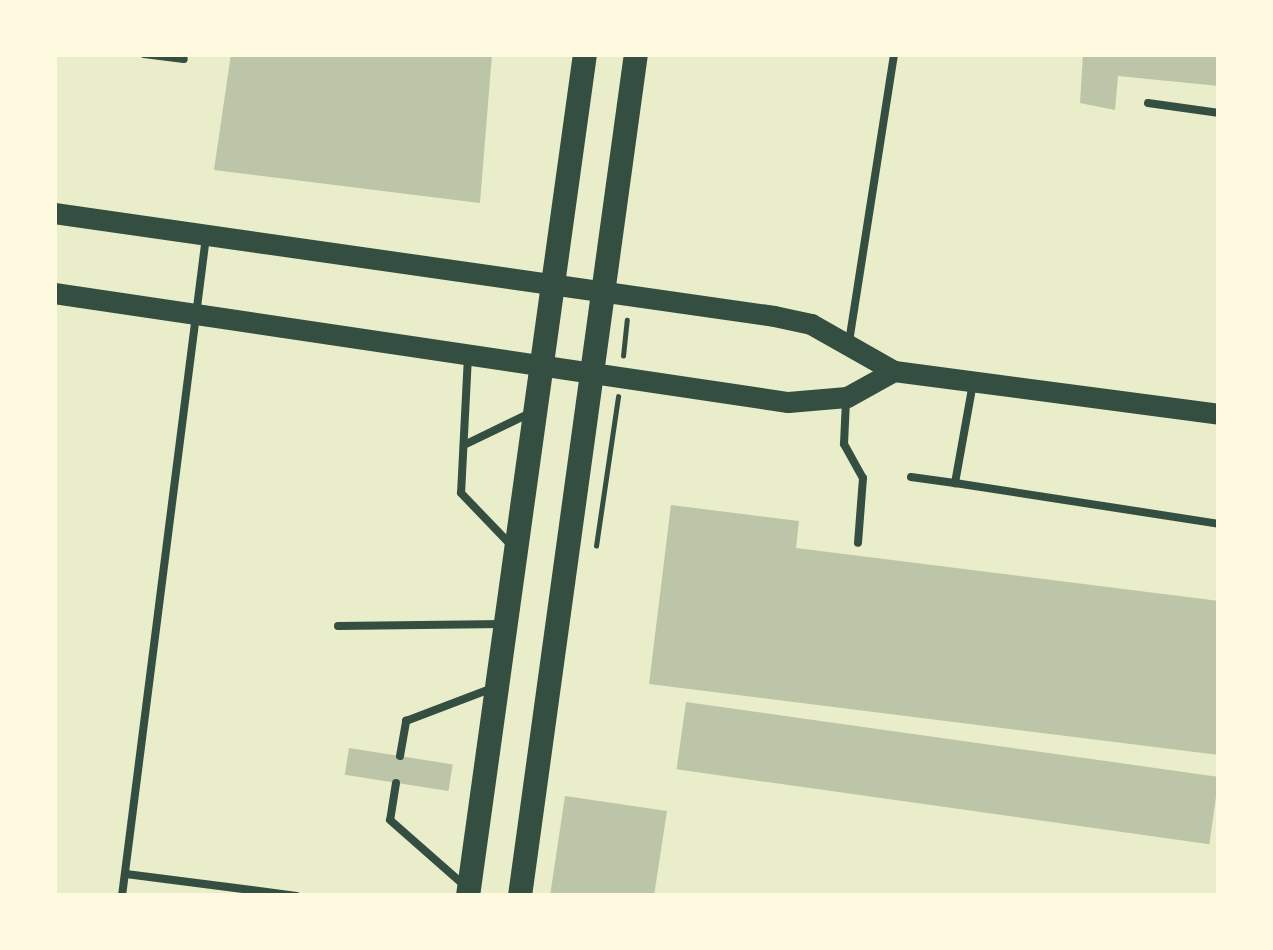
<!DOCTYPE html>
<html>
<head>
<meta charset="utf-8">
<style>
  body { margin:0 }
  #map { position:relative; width:1273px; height:950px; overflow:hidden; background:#e9edc9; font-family:Jost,sans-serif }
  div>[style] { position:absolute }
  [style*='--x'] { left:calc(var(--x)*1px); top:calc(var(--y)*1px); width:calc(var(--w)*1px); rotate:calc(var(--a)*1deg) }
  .building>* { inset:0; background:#bcc5a7; transform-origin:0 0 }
  .path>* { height:4.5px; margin:-2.25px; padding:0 2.25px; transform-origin:2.25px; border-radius:2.25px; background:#344e41 }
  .service>* { height:8px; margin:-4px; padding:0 4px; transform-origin:4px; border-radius:4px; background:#344e41 }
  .tertiary>* { height:21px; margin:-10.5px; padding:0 10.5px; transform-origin:10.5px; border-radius:10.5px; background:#344e41 }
  .primary>* { height:24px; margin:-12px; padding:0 12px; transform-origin:12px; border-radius:12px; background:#344e41 }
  span { translate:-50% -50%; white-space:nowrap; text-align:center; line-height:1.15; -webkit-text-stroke:10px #fefae0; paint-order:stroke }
  .frame { position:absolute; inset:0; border:57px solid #fefae0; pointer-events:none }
</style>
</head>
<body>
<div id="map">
  <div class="building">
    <div style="clip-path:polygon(231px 54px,492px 54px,480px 203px,214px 170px)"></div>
    <div style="clip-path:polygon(1083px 54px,1219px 54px,1219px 86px,1118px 76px,1115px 110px,1080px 103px)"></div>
    <div style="clip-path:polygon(671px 505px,799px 521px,796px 548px,1219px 601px,1219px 755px,649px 684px)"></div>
    <div style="left:686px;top:702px;width:538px;height:68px;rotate:8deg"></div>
    <div style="left:349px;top:748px;width:105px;height:27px;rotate:9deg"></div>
    <div style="clip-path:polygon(565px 796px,667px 811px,654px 896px,550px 896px)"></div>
  </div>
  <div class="path">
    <div style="--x:623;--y:356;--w:36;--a:-84"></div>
    <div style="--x:596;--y:546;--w:151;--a:-81.6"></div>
  </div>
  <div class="service">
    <div style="--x:144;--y:54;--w:40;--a:7.1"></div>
    <div style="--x:1148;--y:103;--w:72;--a:8"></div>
    <div style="--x:849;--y:342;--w:291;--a:-81.1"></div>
    <div style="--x:468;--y:356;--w:137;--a:92.9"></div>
    <div style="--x:461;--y:493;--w:69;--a:46.2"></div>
    <div style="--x:973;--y:383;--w:102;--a:100.2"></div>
    <div style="--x:955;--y:483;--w:267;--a:8.8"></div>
    <div style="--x:846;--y:400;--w:44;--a:92.6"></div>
    <div style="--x:844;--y:444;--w:39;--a:61"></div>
    <div style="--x:863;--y:478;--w:65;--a:94.4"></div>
    <div style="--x:464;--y:445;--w:71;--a:-25.8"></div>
    <div style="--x:911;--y:477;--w:44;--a:7.8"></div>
    <div style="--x:338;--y:626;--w:166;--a:-0.7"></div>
    <div style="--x:400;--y:756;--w:36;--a:-80"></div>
    <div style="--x:406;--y:721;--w:90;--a:-20.9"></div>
    <div style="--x:396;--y:783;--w:37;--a:99"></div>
    <div style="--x:390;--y:820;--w:98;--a:41.3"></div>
    <div style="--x:126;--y:874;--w:172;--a:7.3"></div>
    <div style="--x:122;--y:896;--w:664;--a:-82.74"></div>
  </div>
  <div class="tertiary">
    <div style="--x:54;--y:213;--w:727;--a:8.14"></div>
    <div style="--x:774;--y:316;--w:38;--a:12"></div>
    <div style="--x:811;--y:324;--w:95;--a:29.5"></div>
    <div style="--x:894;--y:371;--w:328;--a:7.5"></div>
    <div style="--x:54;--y:293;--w:742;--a:8.45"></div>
    <div style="--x:788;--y:402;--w:59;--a:-4.8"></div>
    <div style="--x:847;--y:397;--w:54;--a:-29"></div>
  </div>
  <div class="primary">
    <div style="--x:468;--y:896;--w:850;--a:-82.09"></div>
    <div style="--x:520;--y:896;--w:850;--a:-82.16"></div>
  </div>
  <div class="frame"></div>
</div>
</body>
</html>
